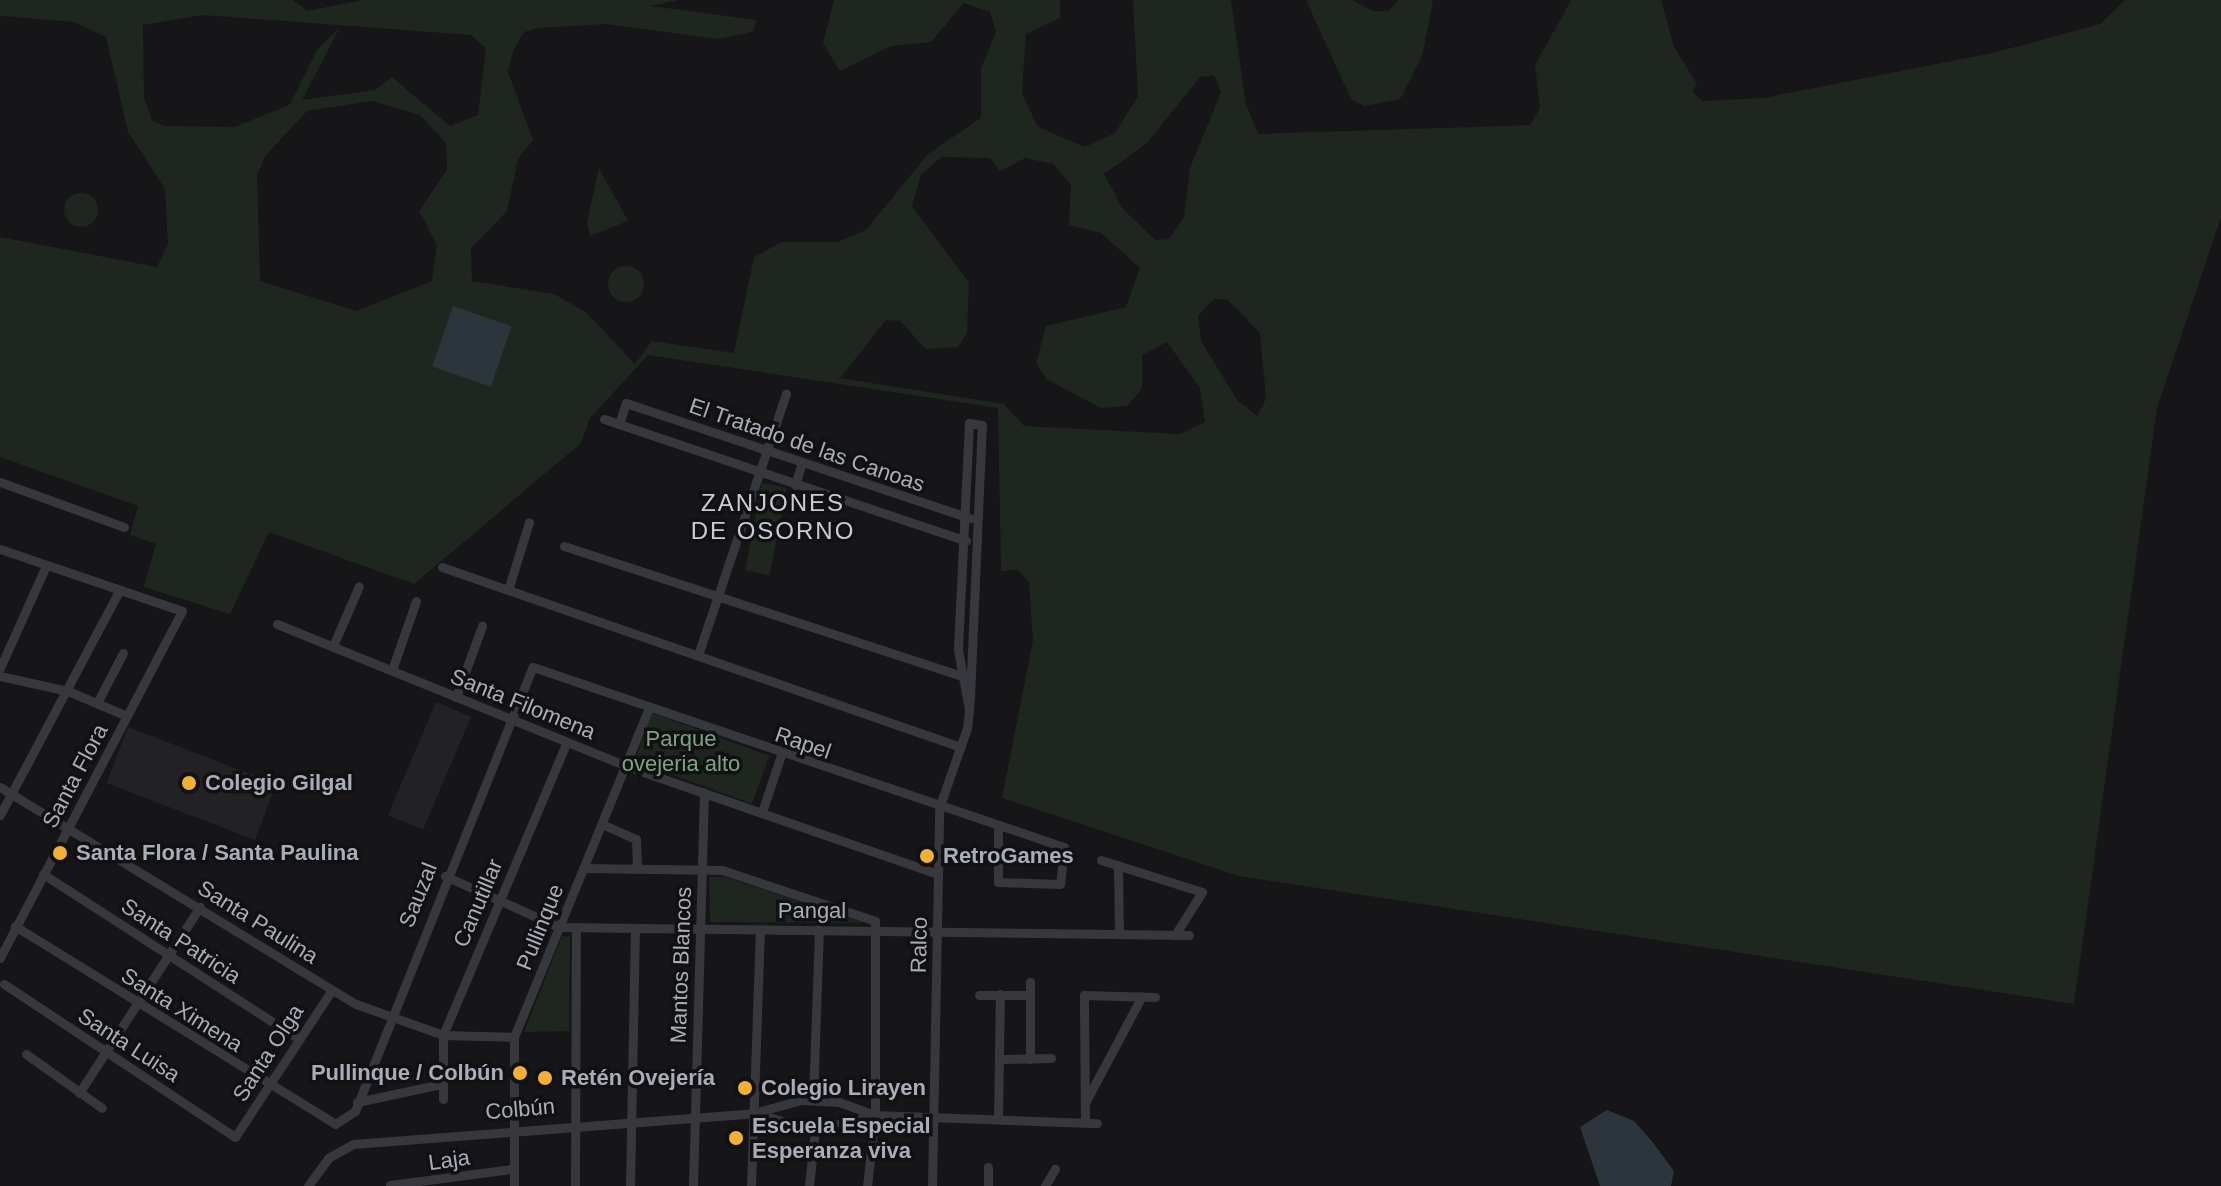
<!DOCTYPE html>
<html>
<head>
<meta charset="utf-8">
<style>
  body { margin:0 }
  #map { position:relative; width:2221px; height:1186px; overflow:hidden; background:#161618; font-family:Arial,sans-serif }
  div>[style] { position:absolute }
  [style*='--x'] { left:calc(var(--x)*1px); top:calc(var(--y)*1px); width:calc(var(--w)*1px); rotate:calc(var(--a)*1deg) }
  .built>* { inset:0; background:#222225; transform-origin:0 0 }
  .green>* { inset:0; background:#1e261f; transform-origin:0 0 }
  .round { border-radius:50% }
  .water>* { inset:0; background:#2c353c; transform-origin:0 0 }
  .minor>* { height:9px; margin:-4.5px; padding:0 4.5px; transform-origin:4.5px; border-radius:4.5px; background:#37383d }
  .dots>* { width:22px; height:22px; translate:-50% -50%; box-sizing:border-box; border:4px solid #111113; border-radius:50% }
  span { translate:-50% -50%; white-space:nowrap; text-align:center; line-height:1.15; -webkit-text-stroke:7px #111113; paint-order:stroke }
  .street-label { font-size:22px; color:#a8adb8 }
  .park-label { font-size:22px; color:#7fa381 }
  .poi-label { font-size:22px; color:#a8adb8; font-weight:700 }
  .left { translate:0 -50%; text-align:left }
  .right { translate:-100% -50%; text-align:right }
  .neighbourhood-label { font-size:24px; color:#c9ccd4; letter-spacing:2px }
</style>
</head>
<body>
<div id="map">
  <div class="built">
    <div style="left:436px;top:702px;width:38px;height:123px;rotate:23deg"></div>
    <div style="left:128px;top:727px;width:159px;height:60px;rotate:21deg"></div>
  </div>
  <div class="green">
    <div style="clip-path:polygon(evenodd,0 0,293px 0,307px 11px,363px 0,678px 0,651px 6px,757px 20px,752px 32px,718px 39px,606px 24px,538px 28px,524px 32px,513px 51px,508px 72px,533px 140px,518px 159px,507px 211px,471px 248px,472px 281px,554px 294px,586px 312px,635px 364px,652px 341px,734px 353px,754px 257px,782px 242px,838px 242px,866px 230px,928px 154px,981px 118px,981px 68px,996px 32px,990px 12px,964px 3px,931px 42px,891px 46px,840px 71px,823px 43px,834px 0,1060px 0,1060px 18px,1026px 34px,1022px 94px,1038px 127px,1085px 147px,1115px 133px,1138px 96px,1133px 0,1231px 0,1246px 104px,1258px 134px,1530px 125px,1540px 108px,1535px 65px,1571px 0,1661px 0,1674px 47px,1697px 84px,1693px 92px,1703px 101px,1763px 98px,1993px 53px,2100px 24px,2125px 0,2221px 0,2221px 217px,2157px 408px,2074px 1004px,1239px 876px,1002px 798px,1033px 640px,1029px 582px,1018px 570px,1001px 571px,998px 408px,648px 355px,590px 418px,581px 443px,414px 584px,269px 532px,230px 614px,144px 587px,156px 544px,130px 535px,138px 506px,0 457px,0 237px,157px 267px,168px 244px,165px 189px,128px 132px,106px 37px,74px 22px,0 16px,0 0,202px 15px,471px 35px,486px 48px,478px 115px,450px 126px,392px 77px,375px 90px,302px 100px,340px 27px,317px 50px,289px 105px,235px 127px,164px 126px,152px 120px,144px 98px,143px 25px,202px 15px,0 0,1214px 75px,1221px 92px,1190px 168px,1184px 217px,1169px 239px,1155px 240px,1123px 209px,1104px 174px,1147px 143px,1200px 77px,1214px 75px,0 0,372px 101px,420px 115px,446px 143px,447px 170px,419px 211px,437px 246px,432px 281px,356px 311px,260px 281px,257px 174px,266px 155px,307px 111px,372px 101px,0 0,941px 157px,990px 158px,1000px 171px,1025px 158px,1053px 164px,1071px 185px,1069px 225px,1101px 233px,1140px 268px,1126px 307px,1046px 326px,1036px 363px,1046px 379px,1101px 408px,1127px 406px,1142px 389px,1142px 355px,1167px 342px,1200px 388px,1205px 422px,1180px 434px,1024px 426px,1004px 404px,840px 378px,886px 320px,900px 321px,926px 349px,958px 347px,967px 333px,969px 283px,912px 206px,921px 175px,941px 157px,0 0,1228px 300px,1260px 333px,1266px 399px,1257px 416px,1237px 400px,1201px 341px,1198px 316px,1214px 299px,1228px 300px)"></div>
    <div style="clip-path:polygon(1306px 0,1352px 0,1373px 11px,1389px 11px,1398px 0,1433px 0,1422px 57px,1400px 99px,1364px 106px,1351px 99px)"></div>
    <div style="clip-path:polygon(599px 168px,628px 221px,590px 236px,587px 222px)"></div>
    <div class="round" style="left:64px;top:193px;width:34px;height:34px"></div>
    <div class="round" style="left:608px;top:266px;width:36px;height:36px"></div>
    <div style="left:762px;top:483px;width:25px;height:89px;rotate:11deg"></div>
    <div style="left:652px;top:713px;width:125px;height:51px;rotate:20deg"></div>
    <div style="clip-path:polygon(709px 877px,725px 877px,864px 923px,710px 922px)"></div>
    <div style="clip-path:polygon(562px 936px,570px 937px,569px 1031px,524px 1032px)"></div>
  </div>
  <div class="water">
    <div style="left:453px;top:306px;width:62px;height:64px;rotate:19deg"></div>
    <div style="clip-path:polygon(1607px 1110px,1634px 1121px,1651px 1140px,1674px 1171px,1671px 1186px,1600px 1186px,1580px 1127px)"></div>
  </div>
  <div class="minor">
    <div style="--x:604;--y:419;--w:382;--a:18.6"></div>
    <div style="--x:619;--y:424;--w:22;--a:-72"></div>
    <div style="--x:626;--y:403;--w:363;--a:18.5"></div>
    <div style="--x:0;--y:482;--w:132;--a:19.9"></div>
    <div style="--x:795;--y:485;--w:24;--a:-73"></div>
    <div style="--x:564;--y:546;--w:421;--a:18.1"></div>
    <div style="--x:0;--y:549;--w:192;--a:18.8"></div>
    <div style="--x:182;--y:611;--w:392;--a:117.7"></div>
    <div style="--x:442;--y:567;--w:549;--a:19.13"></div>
    <div style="--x:508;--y:590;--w:71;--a:-72.8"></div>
    <div style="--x:277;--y:624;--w:377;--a:22.1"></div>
    <div style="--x:626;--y:766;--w:330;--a:19.1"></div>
    <div style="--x:333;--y:646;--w:65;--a:-66.6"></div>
    <div style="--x:698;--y:655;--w:276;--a:-71.4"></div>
    <div style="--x:0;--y:668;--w:110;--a:-65.8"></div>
    <div style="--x:392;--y:670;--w:73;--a:-70.8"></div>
    <div style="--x:0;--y:676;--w:70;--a:12.4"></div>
    <div style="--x:68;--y:691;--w:64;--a:23"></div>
    <div style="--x:456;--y:697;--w:76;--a:-69.9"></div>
    <div style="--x:98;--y:701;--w:54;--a:-62.5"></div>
    <div style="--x:0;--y:787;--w:417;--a:31.4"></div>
    <div style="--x:356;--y:1004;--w:92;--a:19.6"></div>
    <div style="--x:443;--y:1035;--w:71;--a:1.6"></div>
    <div style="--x:762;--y:812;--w:60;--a:-71.6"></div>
    <div style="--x:0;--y:815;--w:254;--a:-62"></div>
    <div style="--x:602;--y:824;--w:37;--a:24"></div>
    <div style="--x:636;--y:839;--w:30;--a:88"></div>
    <div style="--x:1101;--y:860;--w:106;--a:17.6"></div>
    <div style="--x:1202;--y:892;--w:51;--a:122.1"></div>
    <div style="--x:1118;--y:865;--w:69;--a:89.2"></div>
    <div style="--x:583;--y:868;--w:139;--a:0.8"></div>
    <div style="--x:722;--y:870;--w:161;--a:18.4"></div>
    <div style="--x:875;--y:921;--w:194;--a:90"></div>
    <div style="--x:875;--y:1115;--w:71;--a:96.4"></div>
    <div style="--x:43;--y:874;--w:305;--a:32.8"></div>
    <div style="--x:445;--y:876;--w:125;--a:24.1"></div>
    <div style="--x:559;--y:927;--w:630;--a:0.73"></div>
    <div style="--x:15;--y:926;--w:376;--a:31.7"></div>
    <div style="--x:335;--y:1124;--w:24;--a:-33"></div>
    <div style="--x:355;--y:1111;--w:478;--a:-68.2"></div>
    <div style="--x:533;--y:667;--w:561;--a:18.73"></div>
    <div style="--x:1064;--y:847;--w:37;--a:96"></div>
    <div style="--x:1060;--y:884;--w:62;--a:-178.2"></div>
    <div style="--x:998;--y:882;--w:54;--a:-90"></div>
    <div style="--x:1030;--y:982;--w:77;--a:90"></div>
    <div style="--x:4;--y:984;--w:277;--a:33.5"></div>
    <div style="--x:235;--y:1137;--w:176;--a:-56.6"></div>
    <div style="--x:979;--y:995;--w:51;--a:0"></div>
    <div style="--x:26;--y:1054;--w:93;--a:35.4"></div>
    <div style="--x:999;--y:1059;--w:52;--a:-1.1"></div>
    <div style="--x:79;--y:1093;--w:222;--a:-57"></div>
    <div style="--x:443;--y:1099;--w:64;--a:-90"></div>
    <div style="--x:443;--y:1035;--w:318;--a:-67.1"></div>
    <div style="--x:813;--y:1100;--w:171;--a:-88"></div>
    <div style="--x:357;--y:1102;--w:87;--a:-12"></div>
    <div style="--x:1085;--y:1103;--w:121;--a:-62"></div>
    <div style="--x:754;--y:1113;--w:63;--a:15.6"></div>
    <div style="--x:815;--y:1130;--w:62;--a:-14"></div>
    <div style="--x:875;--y:1115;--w:222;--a:2.1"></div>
    <div style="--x:998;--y:1118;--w:124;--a:-89.1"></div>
    <div style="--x:1085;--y:1122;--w:127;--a:-90.5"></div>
    <div style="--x:1084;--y:995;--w:71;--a:1.6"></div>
    <div style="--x:390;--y:1185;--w:122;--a:-7.5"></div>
    <div style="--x:308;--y:1186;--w:34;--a:-54"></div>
    <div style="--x:328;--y:1158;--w:29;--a:-29"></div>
    <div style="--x:353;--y:1144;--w:402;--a:-4.4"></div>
    <div style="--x:754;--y:1113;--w:49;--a:-15.5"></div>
    <div style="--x:801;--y:1100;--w:38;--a:3"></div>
    <div style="--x:839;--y:1102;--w:38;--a:20"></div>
    <div style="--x:514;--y:1186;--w:149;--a:-90"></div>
    <div style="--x:514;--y:1037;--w:356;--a:-67.7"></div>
    <div style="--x:575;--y:1186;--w:259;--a:-89.8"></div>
    <div style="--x:630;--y:1186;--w:258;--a:-88.9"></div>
    <div style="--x:693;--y:1186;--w:394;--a:-88.4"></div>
    <div style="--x:751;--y:1186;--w:257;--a:-88"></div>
    <div style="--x:809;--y:1186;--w:56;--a:-83.9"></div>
    <div style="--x:932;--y:1186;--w:378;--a:-88.9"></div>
    <div style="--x:939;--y:808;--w:85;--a:-70.7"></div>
    <div style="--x:967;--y:728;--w:8;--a:-83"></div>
    <div style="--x:968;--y:720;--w:23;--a:-85"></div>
    <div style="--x:970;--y:697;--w:272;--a:-87.5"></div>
    <div style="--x:982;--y:425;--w:13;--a:-171"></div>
    <div style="--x:969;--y:423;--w:227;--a:92.8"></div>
    <div style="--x:958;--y:650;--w:60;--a:79.4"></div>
    <div style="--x:988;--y:1186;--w:19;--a:-90"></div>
    <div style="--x:1045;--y:1186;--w:20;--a:-60"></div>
  </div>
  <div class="dots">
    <div style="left:189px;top:783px;background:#f2b134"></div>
    <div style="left:60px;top:853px;background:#f2b134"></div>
    <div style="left:927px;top:856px;background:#f2b134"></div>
    <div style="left:520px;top:1073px;background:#f2b134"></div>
    <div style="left:545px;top:1078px;background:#f2b134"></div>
    <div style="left:745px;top:1088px;background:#f2b134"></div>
    <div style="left:736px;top:1138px;background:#f2b134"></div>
  </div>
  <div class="street-label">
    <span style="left:807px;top:445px;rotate:19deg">El Tratado de las Canoas</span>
    <span style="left:523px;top:704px;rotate:22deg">Santa Filomena</span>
    <span style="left:803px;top:743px;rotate:19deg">Rapel</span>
    <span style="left:75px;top:776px;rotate:-62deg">Santa Flora</span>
    <span style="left:418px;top:895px;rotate:-68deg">Sauzal</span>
    <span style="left:478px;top:903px;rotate:-67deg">Canutillar</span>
    <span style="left:812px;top:911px">Pangal</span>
    <span style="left:258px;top:922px;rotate:32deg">Santa Paulina</span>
    <span style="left:540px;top:927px;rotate:-68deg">Pullinque</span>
    <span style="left:181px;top:941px;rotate:33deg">Santa Patricia</span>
    <span style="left:919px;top:945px;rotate:-89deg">Ralco</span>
    <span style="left:681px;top:965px;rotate:-88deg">Mantos Blancos</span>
    <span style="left:182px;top:1010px;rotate:32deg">Santa Ximena</span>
    <span style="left:129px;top:1045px;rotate:33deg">Santa Luisa</span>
    <span style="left:268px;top:1053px;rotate:-57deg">Santa Olga</span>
    <span style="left:520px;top:1109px;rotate:-5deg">Colbún</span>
    <span style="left:449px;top:1160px;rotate:-8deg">Laja</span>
  </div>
  <div class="park-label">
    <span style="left:681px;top:751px">Parque<br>ovejeria alto</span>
  </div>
  <div class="poi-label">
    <span class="left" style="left:205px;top:783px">Colegio Gilgal</span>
    <span class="left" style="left:76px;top:853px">Santa Flora / Santa Paulina</span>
    <span class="left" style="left:943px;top:856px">RetroGames</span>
    <span class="right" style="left:504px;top:1073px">Pullinque / Colbún</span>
    <span class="left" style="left:561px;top:1078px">Retén Ovejería</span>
    <span class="left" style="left:761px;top:1088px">Colegio Lirayen</span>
    <span class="left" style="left:752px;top:1138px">Escuela Especial<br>Esperanza viva</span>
  </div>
  <div class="neighbourhood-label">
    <span style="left:773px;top:517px">ZANJONES<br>DE OSORNO</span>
  </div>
</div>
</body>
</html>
